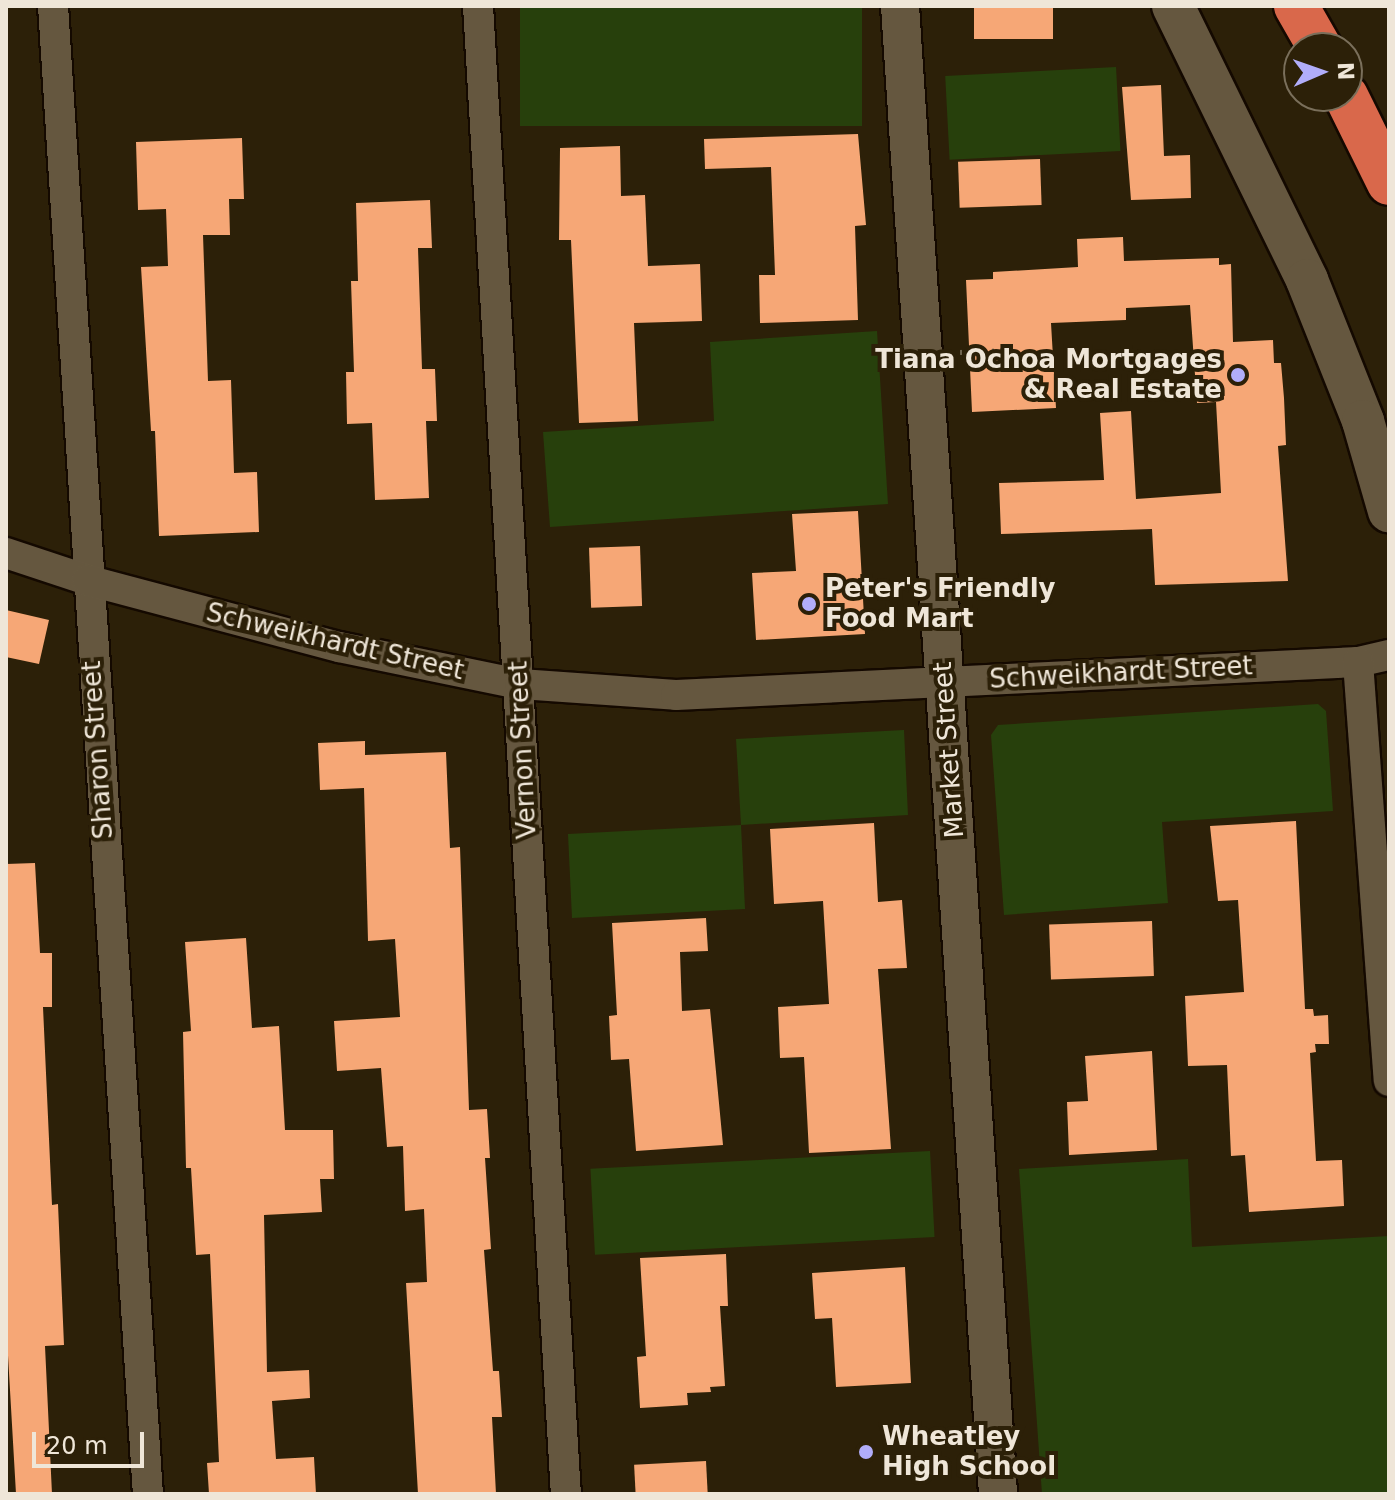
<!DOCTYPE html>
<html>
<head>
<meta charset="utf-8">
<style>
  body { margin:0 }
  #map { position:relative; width:1395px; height:1500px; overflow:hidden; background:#2c2008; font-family:"DejaVu Sans",sans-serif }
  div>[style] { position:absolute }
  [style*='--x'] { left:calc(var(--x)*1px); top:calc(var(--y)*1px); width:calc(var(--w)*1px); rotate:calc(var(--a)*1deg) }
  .green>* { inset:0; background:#27400c; transform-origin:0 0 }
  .building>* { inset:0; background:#f6a776; transform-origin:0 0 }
  .path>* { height:5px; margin-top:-2.5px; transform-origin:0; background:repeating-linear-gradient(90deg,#6f644f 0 2px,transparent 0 8px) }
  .roads { filter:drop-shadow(2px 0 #140900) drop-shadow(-2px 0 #140900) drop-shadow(0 2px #140900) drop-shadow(0 -2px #140900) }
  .minor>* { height:30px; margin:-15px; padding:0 15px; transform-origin:15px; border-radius:15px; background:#65573f }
  .tertiary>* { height:38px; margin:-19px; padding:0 19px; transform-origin:19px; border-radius:19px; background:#65573f }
  .secondary>* { height:42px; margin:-21px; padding:0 21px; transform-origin:21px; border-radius:21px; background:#65573f }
  .motorway>* { height:44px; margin:-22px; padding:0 22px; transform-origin:22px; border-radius:22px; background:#d9684b }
  .dots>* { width:22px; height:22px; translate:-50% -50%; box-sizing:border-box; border:4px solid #2c2008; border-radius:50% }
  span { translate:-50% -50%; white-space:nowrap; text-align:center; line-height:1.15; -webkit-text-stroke:8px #2c2008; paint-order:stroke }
  .poi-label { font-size:26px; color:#efe6d8; font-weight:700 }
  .right { translate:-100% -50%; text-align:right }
  .left { translate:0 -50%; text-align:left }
  .street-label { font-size:26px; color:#efe6d8 }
  .frame { position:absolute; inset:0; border:8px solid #efe6d8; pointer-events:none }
  .north { position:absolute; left:1283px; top:32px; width:80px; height:80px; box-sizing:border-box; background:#2c2008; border:2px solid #7a6f5b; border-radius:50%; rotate:88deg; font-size:22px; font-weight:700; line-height:32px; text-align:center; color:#efe6d8 }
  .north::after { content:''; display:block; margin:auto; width:28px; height:36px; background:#b1adfa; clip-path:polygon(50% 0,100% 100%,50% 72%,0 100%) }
  .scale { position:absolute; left:32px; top:1432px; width:112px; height:36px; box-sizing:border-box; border:4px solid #efe6d8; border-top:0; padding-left:10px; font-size:24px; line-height:28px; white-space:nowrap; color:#efe6d8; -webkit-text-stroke:6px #2c2008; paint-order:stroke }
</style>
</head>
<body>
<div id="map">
  <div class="green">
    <div style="left:520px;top:6px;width:342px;height:120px"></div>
    <div style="left:1116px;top:67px;width:84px;height:171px;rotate:87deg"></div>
    <div style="clip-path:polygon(877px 331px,888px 504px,550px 527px,543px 432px,714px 421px,710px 342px)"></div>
    <div style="clip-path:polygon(1318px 704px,1326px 711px,1333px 811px,1162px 822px,1168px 903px,1004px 915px,991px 735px,998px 725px)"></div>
    <div style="clip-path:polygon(904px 730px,908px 815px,741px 825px,745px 909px,572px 918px,568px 834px,741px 825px,736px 739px)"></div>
    <div style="left:930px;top:1151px;width:86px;height:340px;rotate:87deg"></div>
    <div style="clip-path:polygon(1188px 1159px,1192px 1247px,1389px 1236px,1389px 1494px,1042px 1494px,1019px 1169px)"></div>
  </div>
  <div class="building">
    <div style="left:974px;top:6px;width:79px;height:33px"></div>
    <div style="clip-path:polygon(1161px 85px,1164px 156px,1190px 155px,1191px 198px,1131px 200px,1122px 87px)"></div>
    <div style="clip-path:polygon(858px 134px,866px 225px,855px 226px,858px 320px,760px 323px,759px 275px,775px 275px,771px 167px,705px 169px,704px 139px)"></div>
    <div style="clip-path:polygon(242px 138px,244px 199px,229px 199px,230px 235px,203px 235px,208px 381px,231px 380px,234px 473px,257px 472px,259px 532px,159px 536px,155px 431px,151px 431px,141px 267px,168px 266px,166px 209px,138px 210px,136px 142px)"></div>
    <div style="clip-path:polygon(620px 146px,621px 196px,645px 195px,648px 266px,700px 264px,702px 321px,634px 323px,638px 421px,579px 423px,571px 240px,559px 240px,560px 148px)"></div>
    <div style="left:1040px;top:159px;width:46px;height:82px;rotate:88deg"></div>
    <div style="clip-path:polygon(430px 200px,432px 248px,418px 248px,422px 369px,435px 369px,437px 421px,426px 421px,429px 498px,375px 500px,372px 423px,347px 424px,346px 372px,354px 372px,351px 281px,358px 281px,356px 203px)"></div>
    <div style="clip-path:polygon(1123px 237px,1124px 261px,1219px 258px,1219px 265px,1231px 264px,1233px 342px,1273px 340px,1274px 363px,1281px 363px,1284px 398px,1286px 445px,1278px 446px,1288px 581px,1155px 585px,1152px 529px,1001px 534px,999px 483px,1104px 480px,1100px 413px,1131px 411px,1136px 499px,1221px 493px,1216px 402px,1197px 403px,1190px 305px,1126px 308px,1126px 320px,1051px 323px,1056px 408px,972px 412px,966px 280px,993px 279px,993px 272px,1078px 267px,1077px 239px)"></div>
    <div style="clip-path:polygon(858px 511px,865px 634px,756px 640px,752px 573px,796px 571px,792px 514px)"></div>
    <div style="left:640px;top:546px;width:60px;height:51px;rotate:88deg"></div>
    <div style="clip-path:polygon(6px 610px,49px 620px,39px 664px,6px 657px)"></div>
    <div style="clip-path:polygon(365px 741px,365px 755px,446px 752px,450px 848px,460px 847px,469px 1110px,487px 1109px,490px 1158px,485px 1158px,491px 1249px,484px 1250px,493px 1371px,499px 1371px,502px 1417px,492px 1417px,496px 1494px,418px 1494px,406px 1283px,427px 1282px,424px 1209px,405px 1211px,403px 1146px,387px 1147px,381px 1068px,337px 1071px,334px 1021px,400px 1017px,395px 939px,368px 941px,364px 788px,320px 790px,318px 743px)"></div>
    <div style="clip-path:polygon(1296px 821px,1305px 1009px,1313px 1009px,1314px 1016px,1328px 1015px,1329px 1044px,1315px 1044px,1316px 1052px,1310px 1053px,1316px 1161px,1342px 1160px,1344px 1206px,1249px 1212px,1245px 1155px,1231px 1156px,1227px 1065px,1188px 1066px,1185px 996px,1244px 992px,1238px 900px,1218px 901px,1210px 826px)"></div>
    <div style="clip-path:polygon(874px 823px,878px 902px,902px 900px,907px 968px,878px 969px,891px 1149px,809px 1153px,804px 1057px,780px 1058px,778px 1007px,829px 1004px,823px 901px,774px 904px,770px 829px)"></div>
    <div style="clip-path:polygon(35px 863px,40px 953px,52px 953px,52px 1007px,43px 1007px,52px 1205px,58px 1204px,64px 1345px,45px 1346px,52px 1494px,16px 1494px,6px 1321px,6px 864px)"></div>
    <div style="clip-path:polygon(706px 918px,708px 951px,680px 952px,682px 1011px,710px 1009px,723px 1145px,636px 1151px,629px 1059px,611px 1060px,609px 1016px,617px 1015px,612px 923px)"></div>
    <div style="left:1152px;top:921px;width:55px;height:103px;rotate:88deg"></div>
    <div style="clip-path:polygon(246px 938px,252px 1028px,279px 1026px,285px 1130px,333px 1130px,334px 1179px,320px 1179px,322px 1212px,264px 1215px,267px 1372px,309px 1370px,310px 1398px,272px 1401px,276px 1459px,314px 1457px,316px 1494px,209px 1494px,207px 1463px,219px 1462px,210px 1254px,196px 1255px,191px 1168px,186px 1168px,183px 1032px,191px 1031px,185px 942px)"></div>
    <div style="clip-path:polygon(1152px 1051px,1157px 1150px,1069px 1155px,1067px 1102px,1088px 1101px,1085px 1056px)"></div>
    <div style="clip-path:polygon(726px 1254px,728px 1306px,720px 1306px,725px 1386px,710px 1387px,711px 1392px,687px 1393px,688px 1405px,640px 1408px,637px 1357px,646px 1356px,640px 1258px)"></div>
    <div style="clip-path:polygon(905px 1267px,911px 1383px,836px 1387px,832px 1318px,815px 1319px,812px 1273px)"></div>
    <div style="left:706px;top:1461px;width:33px;height:72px;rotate:87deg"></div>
  </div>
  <div class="path">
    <div style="--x:960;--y:352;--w:52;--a:-2.2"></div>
    <div style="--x:1012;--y:350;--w:6;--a:90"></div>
  </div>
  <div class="roads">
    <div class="minor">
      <div style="--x:53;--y:6;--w:1491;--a:86.35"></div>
      <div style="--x:478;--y:6;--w:1491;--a:86.62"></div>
      <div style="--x:6;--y:553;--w:85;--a:18.4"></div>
      <div style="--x:87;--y:580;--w:261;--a:14.9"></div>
      <div style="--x:339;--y:647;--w:185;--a:11.6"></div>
      <div style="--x:520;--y:684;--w:156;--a:4"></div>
      <div style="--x:676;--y:695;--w:683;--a:-2.77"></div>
      <div style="--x:1358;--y:662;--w:32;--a:-13"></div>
      <div style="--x:1358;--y:662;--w:420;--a:85.8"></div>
    </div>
    <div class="tertiary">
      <div style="--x:900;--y:6;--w:1491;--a:86.23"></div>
    </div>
    <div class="secondary">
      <div style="--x:1173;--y:6;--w:305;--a:63.9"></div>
      <div style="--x:1307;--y:280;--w:152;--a:68.3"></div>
      <div style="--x:1363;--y:421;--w:94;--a:73.9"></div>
    </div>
    <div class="motorway">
      <div style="--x:1296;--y:6;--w:48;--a:60.3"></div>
      <div style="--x:1346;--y:96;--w:97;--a:63.7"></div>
    </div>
  </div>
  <div class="dots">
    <div style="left:1238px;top:375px;background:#b1adfa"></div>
    <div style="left:809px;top:604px;background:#b1adfa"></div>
    <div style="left:866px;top:1452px;background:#b1adfa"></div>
  </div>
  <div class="poi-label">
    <span class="right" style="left:1222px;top:375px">Tiana Ochoa Mortgages<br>&amp; Real Estate</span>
    <span class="left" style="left:825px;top:604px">Peter's Friendly<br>Food Mart</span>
    <span class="left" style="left:882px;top:1452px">Wheatley<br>High School</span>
  </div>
  <div class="street-label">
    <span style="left:335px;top:642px;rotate:13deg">Schweikhardt Street</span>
    <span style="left:1121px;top:673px;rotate:-3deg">Schweikhardt Street</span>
    <span style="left:98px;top:750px;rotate:-94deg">Sharon Street</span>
    <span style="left:523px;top:750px;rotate:-93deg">Vernon Street</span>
    <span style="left:949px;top:750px;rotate:-94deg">Market Street</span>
  </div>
  <div class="frame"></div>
  <div class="north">N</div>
  <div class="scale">20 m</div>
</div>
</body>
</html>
